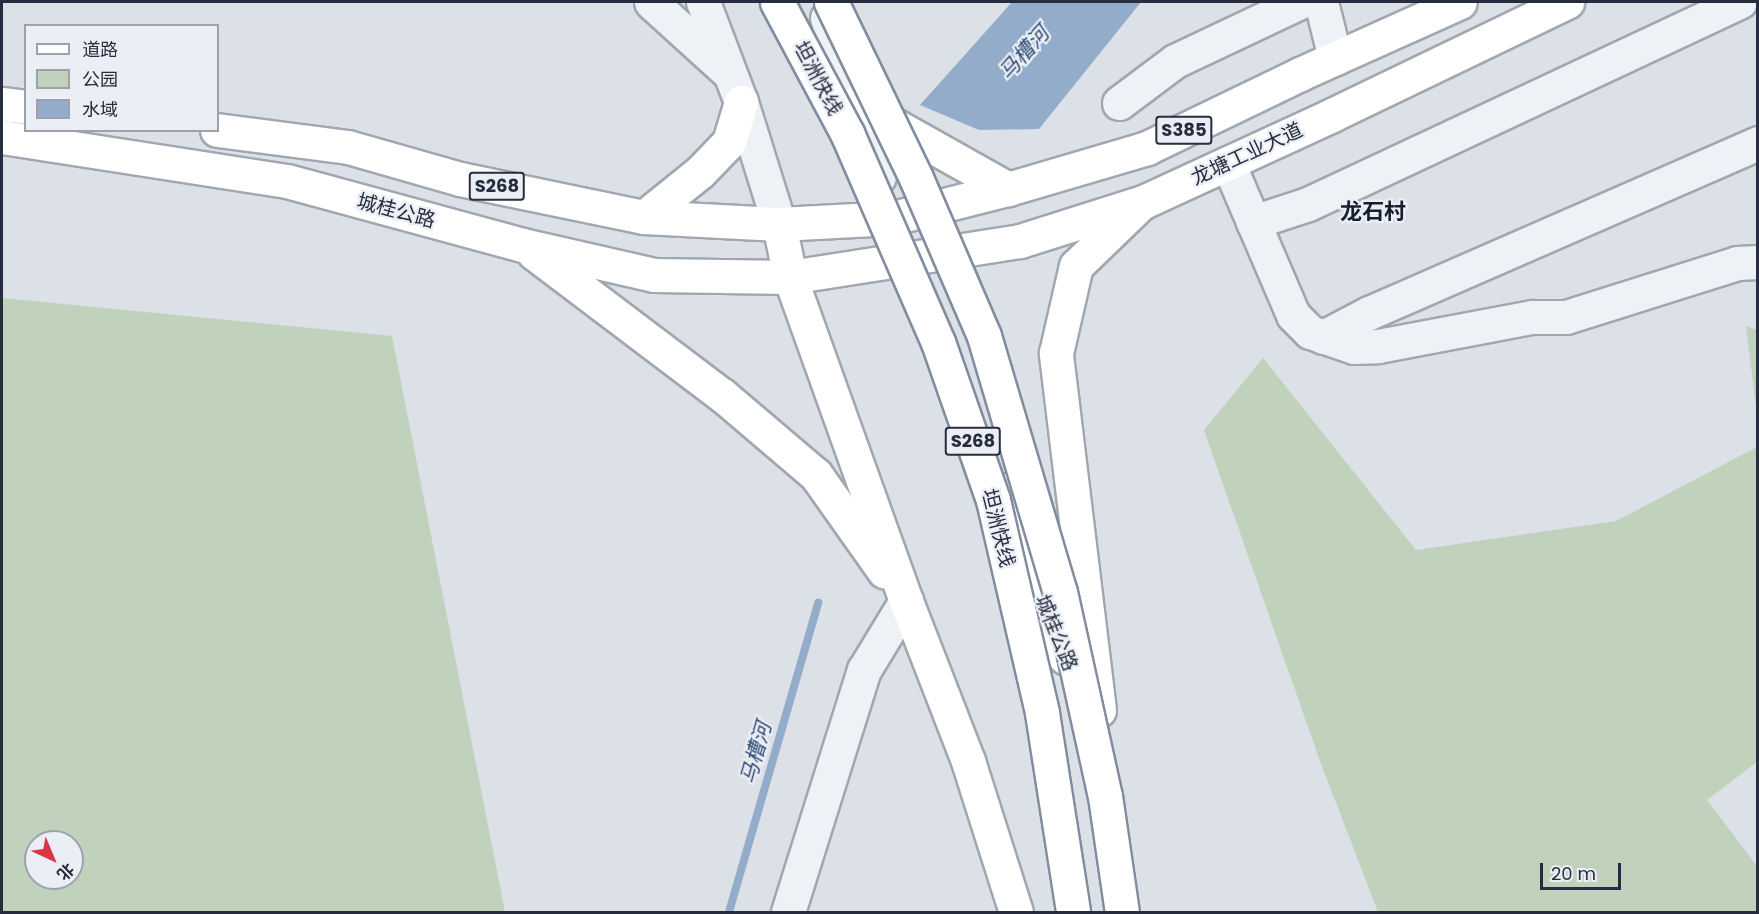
<!DOCTYPE html>
<html>
<head>
<meta charset="utf-8">
<style>
  body { margin:0 }
  #map { position:relative; width:1759px; height:914px; overflow:hidden; background:#dce0e7; font-family:Poppins,"Noto Sans SC",sans-serif }
  div>[style] { position:absolute }
  [style*='--x'] { left:calc(var(--x)*1px); top:calc(var(--y)*1px); width:calc(var(--w)*1px); rotate:calc(var(--a)*1deg) }
  .green>* { inset:0; background:#c1d2bc }
  .water>* { inset:0; background:#93acca }
  .stream>* { height:8px; margin:-4px; padding:0 4px; transform-origin:4px; border-radius:4px; background:#93acca }
  .roads { filter:drop-shadow(2px 0 #a1a7b1) drop-shadow(-2px 0 #a1a7b1) drop-shadow(0 2px #a1a7b1) drop-shadow(0 -2px #a1a7b1) }
  .minor>* { height:33px; margin:-16.5px; padding:0 16.5px; transform-origin:16.5px; border-radius:16.5px; background:#eef1f5 }
  .major>* { height:33px; margin:-16.5px; padding:0 16.5px; transform-origin:16.5px; border-radius:16.5px; background:#fff }
  .bridges { filter:drop-shadow(2px 0 #828c9f) drop-shadow(-2px 0 #828c9f) drop-shadow(0 2px #828c9f) drop-shadow(0 -2px #828c9f) }
  .highway-bridge>* { height:33px; margin:-16.5px; padding:0 16.5px; transform-origin:16.5px; border-radius:16.5px; background:#fff }
  span { translate:-50% -50%; white-space:nowrap; text-align:center; line-height:1.15; -webkit-text-stroke:4.5px #ebeff5; paint-order:stroke }
  .shield-label span { padding:2px 4px; background:#ebeff5; border:2px solid; border-radius:4px; -webkit-text-stroke-width:0 }
  .shield-label { font-size:18px; color:#252d3e; font-weight:700 }
  .street-label { font-size:20px; color:#252d3e }
  .water-label { font-size:21px; color:#2c4a75; font-style:italic }
  .quarter-label { font-size:22px; color:#171e2f; font-weight:700 }
  .frame { position:absolute; inset:0; border:3px solid #252d3e; pointer-events:none }
  .legend { position:absolute; left:24px; top:24px; width:195px; height:108px; box-sizing:border-box; background:#ebeff5; border:2px solid #9ca1ac; margin:0; padding:8px 10px; list-style:none; font-size:18px; color:#252d3e }
  .legend li { display:flex; align-items:center; gap:12px; height:30px }
  .legend b { width:30px; border:2px solid #9ca1ac }
  .north { position:absolute; left:24px; top:830px; width:60px; height:60px; box-sizing:border-box; background:#ebeff5; border:2px solid #9ca1ac; border-radius:50%; rotate:136deg; font-size:16px; font-weight:700; line-height:24px; text-align:center; color:#252d3e }
  .north::after { content:''; display:block; margin:auto; width:21px; height:27px; background:#d73648; clip-path:polygon(50% 0,100% 100%,50% 72%,0 100%) }
  .scale { position:absolute; left:1540px; top:863px; width:81px; height:27px; box-sizing:border-box; border:3px solid #252d3e; border-top:0; padding-left:8px; font-size:18px; line-height:21px; white-space:nowrap; color:#252d3e; -webkit-text-stroke:4px #ebeff5; paint-order:stroke }
</style>
</head>
<body>
<div id="map">
  <div class="green">
    <div style="clip-path:polygon(evenodd,2px 298px,392px 336px,505px 912px,2px 912px,2px 298px,36px 842px,72px 842px,72px 878px,36px 878px,36px 842px)"></div>
    <div style="clip-path:polygon(1746px 326px,1757px 330px,1757px 416px)"></div>
    <div style="clip-path:polygon(1263px 358px,1416px 550px,1616px 521px,1757px 447px,1757px 762px,1707px 800px,1757px 866px,1757px 912px,1378px 912px,1321px 764px,1204px 430px)"></div>
  </div>
  <div class="water">
    <div style="clip-path:polygon(1012px 2px,1141px 2px,1039px 129px,979px 130px,920px 105px)"></div>
  </div>
  <div class="stream">
    <div style="--x:729;--y:912;--w:322;--a:-73.9"></div>
  </div>
  <div class="roads">
    <div class="minor">
      <div style="--x:651;--y:2;--w:103;--a:42.2"></div>
      <div style="--x:703;--y:2;--w:107;--a:69.2"></div>
      <div style="--x:741;--y:102;--w:128;--a:72.7"></div>
      <div style="--x:1321;--y:2;--w:58;--a:76"></div>
      <div style="--x:827;--y:18;--w:167;--a:71.9"></div>
      <div style="--x:1119;--y:103;--w:70;--a:-36.9"></div>
      <div style="--x:1175;--y:61;--w:138;--a:-25.3"></div>
      <div style="--x:1228;--y:163;--w:165;--a:66.8"></div>
      <div style="--x:1293;--y:315;--w:24;--a:45"></div>
      <div style="--x:1310;--y:332;--w:46;--a:18.8"></div>
      <div style="--x:1354;--y:347;--w:24;--a:-2"></div>
      <div style="--x:1378;--y:346;--w:157;--a:-10.7"></div>
      <div style="--x:1532;--y:317;--w:34;--a:0"></div>
      <div style="--x:1566;--y:317;--w:179;--a:-17.5"></div>
      <div style="--x:1737;--y:263;--w:21;--a:-3"></div>
      <div style="--x:1253;--y:222;--w:58;--a:-18.1"></div>
      <div style="--x:1308;--y:204;--w:477;--a:-25.1"></div>
      <div style="--x:1323;--y:337;--w:52;--a:-27.6"></div>
      <div style="--x:1369;--y:313;--w:425;--a:-23.6"></div>
      <div style="--x:788;--y:912;--w:254;--a:-72.6"></div>
      <div style="--x:864;--y:670;--w:81;--a:-58.7"></div>
    </div>
    <div class="major">
      <div style="--x:855;--y:103;--w:176;--a:29.3"></div>
      <div style="--x:2;--y:104;--w:24;--a:7"></div>
      <div style="--x:217;--y:130;--w:132;--a:7.4"></div>
      <div style="--x:348;--y:147;--w:116;--a:15.9"></div>
      <div style="--x:460;--y:179;--w:188;--a:11.7"></div>
      <div style="--x:644;--y:217;--w:135;--a:3"></div>
      <div style="--x:779;--y:224;--w:114;--a:-3"></div>
      <div style="--x:893;--y:218;--w:119;--a:-14.2"></div>
      <div style="--x:1008;--y:189;--w:145;--a:-16.4"></div>
      <div style="--x:1147;--y:148;--w:170;--a:-25.8"></div>
      <div style="--x:1300;--y:74;--w:175;--a:-24.2"></div>
      <div style="--x:2;--y:137;--w:288;--a:8.8"></div>
      <div style="--x:287;--y:181;--w:245;--a:15.2"></div>
      <div style="--x:523;--y:245;--w:134;--a:12.9"></div>
      <div style="--x:654;--y:275;--w:136;--a:0.8"></div>
      <div style="--x:790;--y:277;--w:233;--a:-8.9"></div>
      <div style="--x:1020;--y:241;--w:129;--a:-17.6"></div>
      <div style="--x:1143;--y:202;--w:208;--a:-24.7"></div>
      <div style="--x:1332;--y:115;--w:261;--a:-25.7"></div>
      <div style="--x:644;--y:217;--w:72;--a:-38.8"></div>
      <div style="--x:700;--y:172;--w:42;--a:-46"></div>
      <div style="--x:729;--y:142;--w:42;--a:-73.3"></div>
      <div style="--x:779;--y:224;--w:54;--a:78.3"></div>
      <div style="--x:790;--y:277;--w:344;--a:70.3"></div>
      <div style="--x:906;--y:601;--w:172;--a:68.8"></div>
      <div style="--x:968;--y:761;--w:158;--a:72.4"></div>
      <div style="--x:534;--y:253;--w:236;--a:37.1"></div>
      <div style="--x:722;--y:395;--w:123;--a:40.4"></div>
      <div style="--x:816;--y:475;--w:118;--a:54.7"></div>
      <div style="--x:1002;--y:490;--w:179;--a:69.4"></div>
      <div style="--x:1099;--y:710;--w:360;--a:-96.9"></div>
      <div style="--x:1056;--y:353;--w:89;--a:-77.1"></div>
      <div style="--x:1076;--y:266;--w:85;--a:-44"></div>
    </div>
  </div>
  <div class="bridges">
    <div class="highway-bridge">
      <div style="--x:777;--y:2;--w:149;--a:61.9"></div>
      <div style="--x:847;--y:133;--w:228;--a:66.5"></div>
      <div style="--x:938;--y:342;--w:167;--a:70.8"></div>
      <div style="--x:993;--y:500;--w:219;--a:77"></div>
      <div style="--x:1042;--y:713;--w:201;--a:81.1"></div>
      <div style="--x:831;--y:2;--w:195;--a:64.2"></div>
      <div style="--x:916;--y:178;--w:172;--a:66.7"></div>
      <div style="--x:984;--y:336;--w:267;--a:73.5"></div>
      <div style="--x:1060;--y:592;--w:209;--a:77.6"></div>
      <div style="--x:1105;--y:796;--w:117;--a:81.7"></div>
    </div>
  </div>
  <div class="shield-label">
    <span style="left:1184px;top:130px">S385</span>
    <span style="left:497px;top:186px">S268</span>
    <span style="left:973px;top:441px">S268</span>
  </div>
  <div class="street-label">
    <span style="left:818px;top:78px;rotate:62deg">坦洲快线</span>
    <span style="left:1247px;top:154px;rotate:-25deg">龙塘工业大道</span>
    <span style="left:396px;top:211px;rotate:15deg">城桂公路</span>
    <span style="left:998px;top:528px;rotate:76deg">坦洲快线</span>
    <span style="left:1056px;top:633px;rotate:68deg">城桂公路</span>
  </div>
  <div class="water-label">
    <span style="left:1024px;top:53px;rotate:-48deg">马槽河</span>
    <span style="left:756px;top:753px;rotate:-74deg">马槽河</span>
  </div>
  <div class="quarter-label">
    <span style="left:1373px;top:212px">龙石村</span>
  </div>
  <div class="frame"></div>
  <ul class="legend">
  <li><b style="height:8px;background:#fff"></b>道路</li>
  <li><b style="height:16px;background:#c1d2bc"></b>公园</li>
  <li><b style="height:16px;background:#93acca"></b>水域</li>
  </ul>
  <div class="north">北</div>
  <div class="scale">20 m</div>
</div>
</body>
</html>
